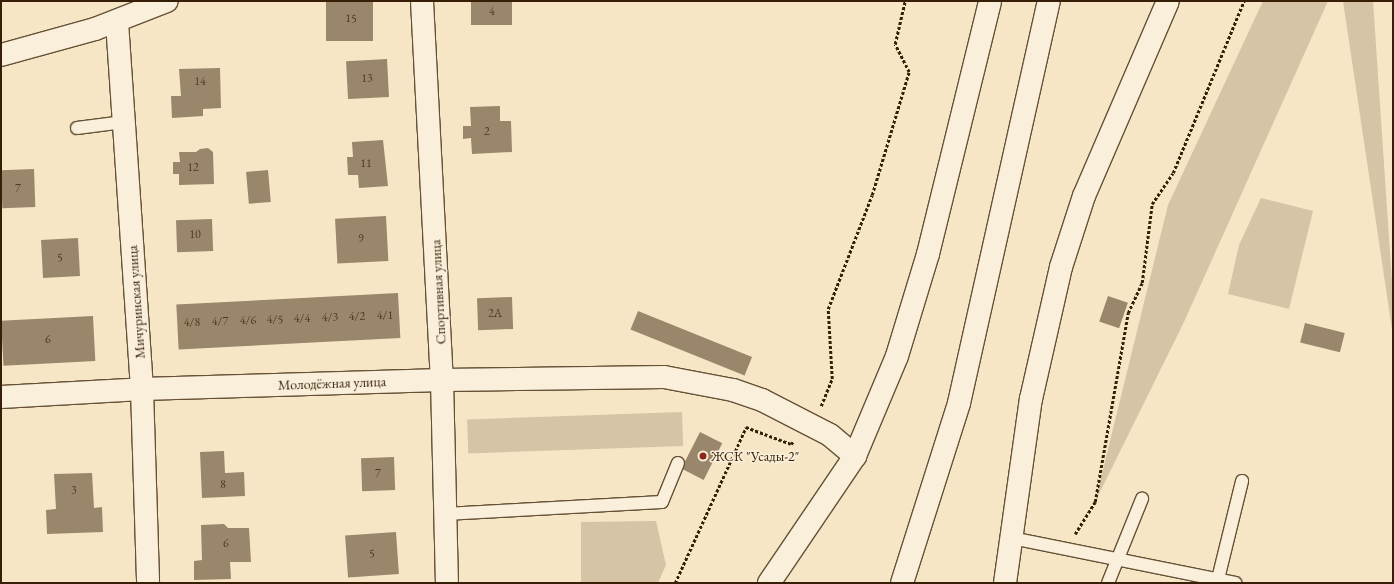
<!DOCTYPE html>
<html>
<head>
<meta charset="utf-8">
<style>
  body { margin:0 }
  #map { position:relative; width:1394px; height:584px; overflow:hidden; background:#f6e6c6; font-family:"EB Garamond",serif }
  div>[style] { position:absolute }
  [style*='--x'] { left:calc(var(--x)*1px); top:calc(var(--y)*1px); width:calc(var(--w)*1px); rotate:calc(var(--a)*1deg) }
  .green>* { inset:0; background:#d5c4a5; transform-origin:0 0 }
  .building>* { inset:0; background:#9a866a; transform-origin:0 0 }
  .path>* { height:2.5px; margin-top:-1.25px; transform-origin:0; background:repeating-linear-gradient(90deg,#361f06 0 3px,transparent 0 5px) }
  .roads { filter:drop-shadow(1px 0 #665136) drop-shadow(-1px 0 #665136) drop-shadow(0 1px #665136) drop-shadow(0 -1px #665136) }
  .lane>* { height:12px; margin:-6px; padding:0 6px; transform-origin:6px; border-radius:6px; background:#f9efda }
  .street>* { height:22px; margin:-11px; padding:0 11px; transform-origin:11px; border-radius:11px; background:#f9efda }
  .secondary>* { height:22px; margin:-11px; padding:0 11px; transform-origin:11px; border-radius:11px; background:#f9efda }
  .dots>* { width:11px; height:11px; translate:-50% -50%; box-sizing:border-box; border:2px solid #f9efda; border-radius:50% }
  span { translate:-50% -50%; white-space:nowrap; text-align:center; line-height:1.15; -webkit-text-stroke:3px #f9efda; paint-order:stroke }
  .number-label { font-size:12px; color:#4f391f }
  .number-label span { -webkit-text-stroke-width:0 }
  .street-label { font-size:14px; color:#361f06 }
  .poi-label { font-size:14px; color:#361f06 }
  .left { translate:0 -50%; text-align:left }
  .frame { position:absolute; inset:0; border:2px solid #361f06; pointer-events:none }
</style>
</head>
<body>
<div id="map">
  <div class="green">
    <div style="clip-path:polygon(1263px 1px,1328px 1px,1184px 322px,1095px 502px,1168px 205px)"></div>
    <div style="clip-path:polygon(1343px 1px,1373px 1px,1393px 297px,1393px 336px)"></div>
    <div style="clip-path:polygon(1261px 198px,1313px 211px,1289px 309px,1228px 294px,1239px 245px)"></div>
    <div style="left:682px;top:412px;width:34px;height:215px;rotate:88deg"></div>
    <div style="clip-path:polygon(656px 521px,666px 565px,658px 583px,581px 583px,581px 522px)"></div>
  </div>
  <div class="building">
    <div style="left:326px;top:1px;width:47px;height:40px"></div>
    <div style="left:471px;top:1px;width:41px;height:24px"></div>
    <div style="left:387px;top:59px;width:38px;height:41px;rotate:87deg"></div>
    <div style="clip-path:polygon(220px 68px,221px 108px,203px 109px,203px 116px,172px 118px,171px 96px,181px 96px,179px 69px)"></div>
    <div style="clip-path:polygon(500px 106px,500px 121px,511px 121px,512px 152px,472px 154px,471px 138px,463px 139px,463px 126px,471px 126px,470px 107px)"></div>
    <div style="clip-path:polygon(383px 140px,388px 186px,359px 188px,358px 175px,348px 175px,347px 157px,353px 157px,352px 142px)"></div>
    <div style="clip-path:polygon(208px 148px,213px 152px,214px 184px,179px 185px,179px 174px,173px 174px,173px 162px,180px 162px,179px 152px,196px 152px,200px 149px)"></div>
    <div style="left:34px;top:169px;width:38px;height:33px;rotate:88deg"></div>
    <div style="left:268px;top:170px;width:32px;height:22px;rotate:85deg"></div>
    <div style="left:386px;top:216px;width:45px;height:51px;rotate:87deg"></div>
    <div style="left:212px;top:219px;width:32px;height:36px;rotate:88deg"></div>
    <div style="left:78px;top:238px;width:38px;height:37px;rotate:87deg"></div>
    <div style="left:398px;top:293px;width:45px;height:222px;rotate:87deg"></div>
    <div style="left:1108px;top:296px;width:21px;height:27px;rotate:19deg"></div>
    <div style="left:512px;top:297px;width:32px;height:35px;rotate:88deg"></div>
    <div style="left:638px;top:311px;width:123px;height:20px;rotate:22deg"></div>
    <div style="left:93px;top:316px;width:45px;height:92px;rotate:87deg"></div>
    <div style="left:1305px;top:323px;width:41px;height:20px;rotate:14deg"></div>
    <div style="left:700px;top:432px;width:25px;height:41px;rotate:27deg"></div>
    <div style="clip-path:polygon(224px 451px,225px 473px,244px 472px,245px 496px,202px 498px,200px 452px)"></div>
    <div style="left:394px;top:457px;width:33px;height:33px;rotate:88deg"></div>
    <div style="clip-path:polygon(92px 473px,94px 508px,102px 507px,103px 532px,47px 534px,46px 510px,56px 509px,54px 474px)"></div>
    <div style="clip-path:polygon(224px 524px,228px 528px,249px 528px,251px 562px,230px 562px,231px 579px,194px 580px,194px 561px,202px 560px,201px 525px)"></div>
    <div style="left:396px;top:532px;width:42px;height:51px;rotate:86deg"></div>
  </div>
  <div class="path">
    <div style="--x:821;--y:406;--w:29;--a:-68"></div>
    <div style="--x:832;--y:379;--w:70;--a:-93.3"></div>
    <div style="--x:828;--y:309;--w:122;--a:-68.9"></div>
    <div style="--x:872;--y:195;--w:128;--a:-73.3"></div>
    <div style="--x:909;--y:72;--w:31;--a:-117"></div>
    <div style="--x:895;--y:44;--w:44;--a:-76.9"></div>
    <div style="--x:1075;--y:534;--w:38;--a:-58"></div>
    <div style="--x:1095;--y:502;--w:192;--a:-80.1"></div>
    <div style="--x:1128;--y:313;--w:33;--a:-65"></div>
    <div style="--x:1142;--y:283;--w:80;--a:-82.8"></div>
    <div style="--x:1152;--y:204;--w:37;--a:-56"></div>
    <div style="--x:1173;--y:173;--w:186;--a:-67.6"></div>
    <div style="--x:675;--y:583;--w:171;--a:-65.5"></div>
    <div style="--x:746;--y:427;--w:48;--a:20.7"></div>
    <div style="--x:791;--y:444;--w:3;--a:-45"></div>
  </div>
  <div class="roads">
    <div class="lane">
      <div style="--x:77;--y:128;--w:47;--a:-7.3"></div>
      <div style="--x:445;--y:514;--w:217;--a:-3.2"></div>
      <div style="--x:662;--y:502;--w:42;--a:-67.7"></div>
      <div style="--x:1012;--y:538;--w:228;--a:11.4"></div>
      <div style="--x:1218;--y:579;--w:101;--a:-76.2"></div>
      <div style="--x:1108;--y:583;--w:91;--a:-68"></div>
    </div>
    <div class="street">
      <div style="--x:422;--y:1;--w:380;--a:87"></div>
      <div style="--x:442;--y:380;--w:203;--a:88.6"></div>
      <div style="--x:117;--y:22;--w:368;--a:86.1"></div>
      <div style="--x:142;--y:389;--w:194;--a:88.2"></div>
      <div style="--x:1;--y:55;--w:98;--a:-15.5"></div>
      <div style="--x:95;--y:29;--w:77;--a:-21.3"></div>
      <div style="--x:1;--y:397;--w:141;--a:-3.2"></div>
      <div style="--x:142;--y:389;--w:300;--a:-1.7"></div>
      <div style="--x:442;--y:380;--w:222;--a:-0.8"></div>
      <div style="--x:664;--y:377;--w:70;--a:10.7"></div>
      <div style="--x:733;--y:390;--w:31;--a:19"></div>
      <div style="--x:762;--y:400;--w:76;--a:27.2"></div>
      <div style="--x:830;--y:435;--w:33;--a:40"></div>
    </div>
    <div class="secondary">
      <div style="--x:769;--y:583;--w:153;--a:-55.9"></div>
      <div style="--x:855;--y:456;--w:108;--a:-67.2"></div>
      <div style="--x:897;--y:356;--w:107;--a:-73.1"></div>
      <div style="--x:928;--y:254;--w:260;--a:-76.2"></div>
      <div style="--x:902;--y:583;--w:189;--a:-72.4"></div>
      <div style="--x:959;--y:403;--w:412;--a:-77.4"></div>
      <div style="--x:1005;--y:583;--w:186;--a:-82"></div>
      <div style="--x:1031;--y:399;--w:135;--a:-77.2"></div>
      <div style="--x:1061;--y:267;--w:75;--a:-72.1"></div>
      <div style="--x:1084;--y:196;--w:212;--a:-66.7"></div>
    </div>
  </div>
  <div class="dots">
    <div style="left:703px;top:456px;background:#8f2418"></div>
  </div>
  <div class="number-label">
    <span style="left:492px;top:12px">4</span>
    <span style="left:351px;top:19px">15</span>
    <span style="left:367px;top:79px">13</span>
    <span style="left:200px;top:82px">14</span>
    <span style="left:487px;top:132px">2</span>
    <span style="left:366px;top:164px">11</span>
    <span style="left:193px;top:168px">12</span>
    <span style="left:18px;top:189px">7</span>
    <span style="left:195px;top:235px">10</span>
    <span style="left:361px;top:239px">9</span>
    <span style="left:60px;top:258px">5</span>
    <span style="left:495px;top:314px">2А</span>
    <span style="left:385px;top:316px">4/1</span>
    <span style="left:357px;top:317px">4/2</span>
    <span style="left:330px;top:318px">4/3</span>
    <span style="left:302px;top:319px">4/4</span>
    <span style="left:275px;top:320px">4/5</span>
    <span style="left:248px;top:321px">4/6</span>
    <span style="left:220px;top:322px">4/7</span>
    <span style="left:192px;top:323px">4/8</span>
    <span style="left:48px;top:340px">6</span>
    <span style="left:378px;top:474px">7</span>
    <span style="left:223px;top:485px">8</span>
    <span style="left:74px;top:491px">3</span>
    <span style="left:226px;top:544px">6</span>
    <span style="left:372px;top:554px">5</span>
  </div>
  <div class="street-label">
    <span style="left:438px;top:292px;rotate:-93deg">Спортивная улица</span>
    <span style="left:136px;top:302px;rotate:-94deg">Мичуринская улица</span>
    <span style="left:332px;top:383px;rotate:-2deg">Молодёжная улица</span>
  </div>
  <div class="poi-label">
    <span class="left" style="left:711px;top:456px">ЖСК "Усады-2"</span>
  </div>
  <div class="frame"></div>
</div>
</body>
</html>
